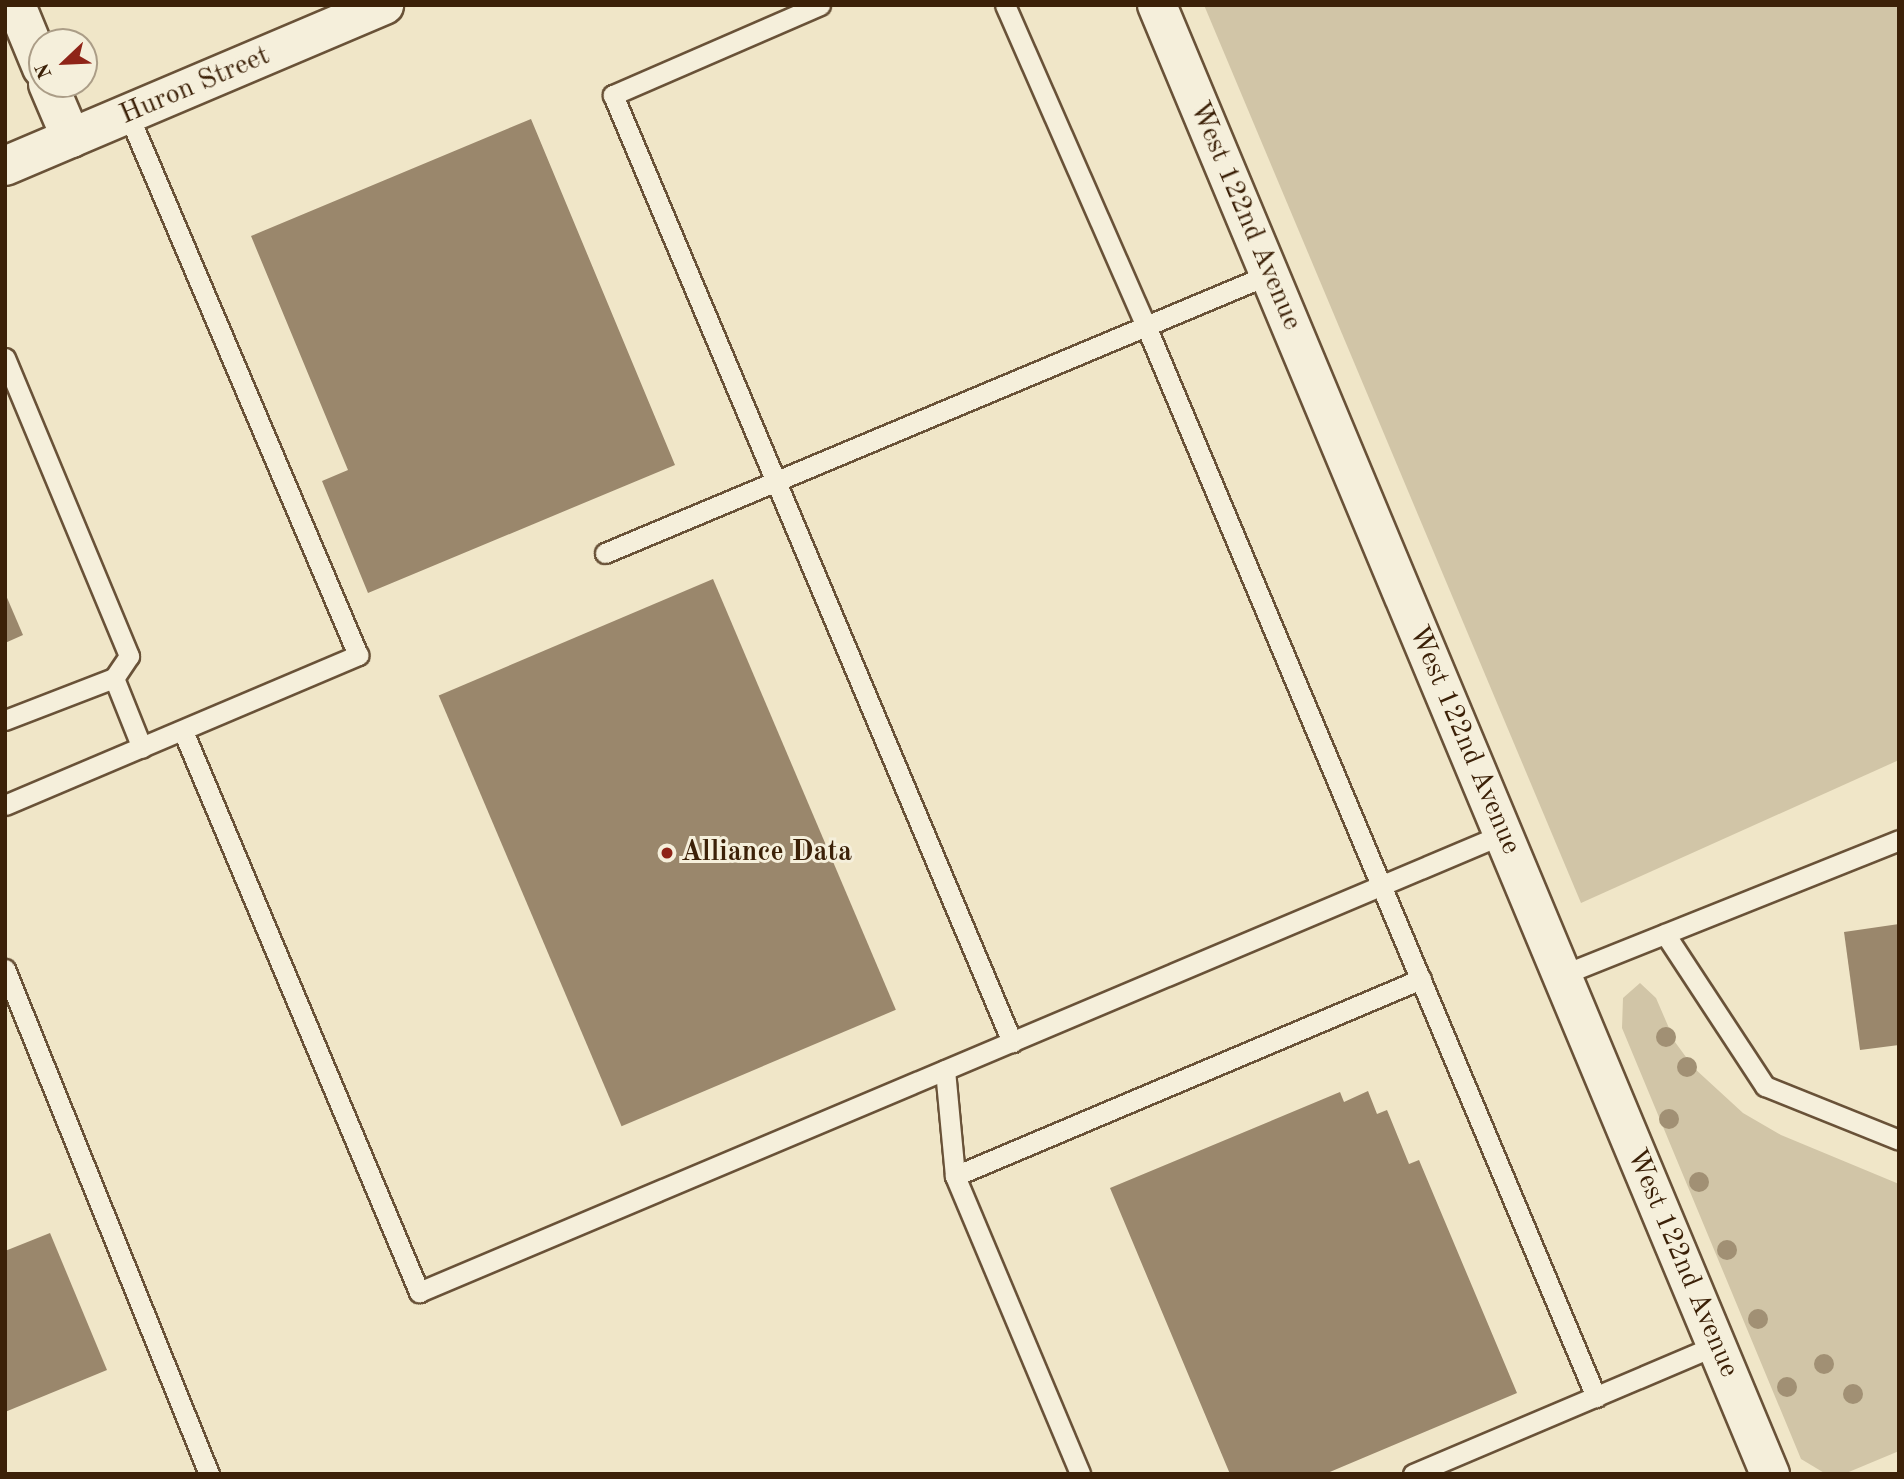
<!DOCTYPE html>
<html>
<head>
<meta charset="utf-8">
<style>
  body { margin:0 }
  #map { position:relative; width:1904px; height:1479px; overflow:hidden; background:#f0e6c8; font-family:"Old Standard TT",serif }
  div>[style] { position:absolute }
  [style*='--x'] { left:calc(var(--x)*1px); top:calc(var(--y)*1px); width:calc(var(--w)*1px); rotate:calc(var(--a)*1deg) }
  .green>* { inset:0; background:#d1c5a7 }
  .building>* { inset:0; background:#9a876c; transform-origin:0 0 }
  .roads { filter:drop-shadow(2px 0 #695238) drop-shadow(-2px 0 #695238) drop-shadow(0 2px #695238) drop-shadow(0 -2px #695238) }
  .lane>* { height:19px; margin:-9.5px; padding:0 9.5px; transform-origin:9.5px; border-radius:9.5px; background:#f5efdb }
  .street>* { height:38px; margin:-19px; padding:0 19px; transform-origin:19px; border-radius:19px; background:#f5efdb }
  .secondary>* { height:38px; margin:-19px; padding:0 19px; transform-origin:19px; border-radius:19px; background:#f5efdb }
  .trees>* { width:20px; height:20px; margin:-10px; border-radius:50%; background:#a19074 }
  .dots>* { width:19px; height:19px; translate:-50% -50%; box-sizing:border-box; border:4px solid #f5efdb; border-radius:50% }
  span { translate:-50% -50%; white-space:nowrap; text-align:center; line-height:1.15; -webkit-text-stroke:6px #f5efdb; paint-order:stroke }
  .street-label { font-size:28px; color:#3c2108 }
  .poi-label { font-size:28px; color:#3c2108; font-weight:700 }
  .left { translate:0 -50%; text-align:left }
  .frame { position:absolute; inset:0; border:7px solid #3c2108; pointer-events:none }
  .north { position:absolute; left:28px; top:28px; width:70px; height:70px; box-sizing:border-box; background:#f5efdb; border:2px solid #ab9d87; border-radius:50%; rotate:247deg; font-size:19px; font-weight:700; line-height:28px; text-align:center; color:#3c2108 }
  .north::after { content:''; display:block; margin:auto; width:24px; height:32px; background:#8f2418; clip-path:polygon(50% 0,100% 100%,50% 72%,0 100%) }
</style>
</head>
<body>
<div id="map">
  <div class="green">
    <div style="clip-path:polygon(1204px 5px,1899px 5px,1899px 760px,1581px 903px)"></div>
    <div style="clip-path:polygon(1640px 983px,1656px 998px,1675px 1042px,1694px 1068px,1743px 1113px,1781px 1135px,1899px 1184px,1899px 1451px,1844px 1474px,1826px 1474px,1801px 1459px,1622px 1028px,1623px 998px)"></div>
  </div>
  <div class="building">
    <div style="clip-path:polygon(531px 119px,675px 465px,368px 593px,322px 481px,348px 470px,251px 236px)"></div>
    <div style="left:713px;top:579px;width:468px;height:298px;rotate:67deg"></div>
    <div style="clip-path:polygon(5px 593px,23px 635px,5px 643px)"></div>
    <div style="clip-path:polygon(1899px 924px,1899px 1045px,1860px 1050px,1844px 932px)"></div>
    <div style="clip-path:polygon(1368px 1091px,1377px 1114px,1387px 1110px,1409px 1164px,1419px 1160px,1517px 1393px,1325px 1474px,1230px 1474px,1110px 1188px,1340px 1092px,1344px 1102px)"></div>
    <div style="clip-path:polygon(50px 1233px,107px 1370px,5px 1412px,5px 1251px)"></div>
  </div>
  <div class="roads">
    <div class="lane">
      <div style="--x:820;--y:5;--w:226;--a:156.5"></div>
      <div style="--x:613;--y:95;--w:1028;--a:67.15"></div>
      <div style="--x:1005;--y:5;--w:351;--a:66.3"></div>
      <div style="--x:1146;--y:326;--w:1162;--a:67.21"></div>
      <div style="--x:5;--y:358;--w:323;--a:67.4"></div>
      <div style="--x:129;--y:656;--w:27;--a:124"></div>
      <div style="--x:114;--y:678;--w:75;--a:68.2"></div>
      <div style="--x:605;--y:553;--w:721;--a:-22.76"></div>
      <div style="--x:5;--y:720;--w:117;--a:-21.1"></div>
      <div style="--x:183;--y:731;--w:609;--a:67.18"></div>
      <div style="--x:419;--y:1292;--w:1177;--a:-22.9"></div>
      <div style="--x:5;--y:805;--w:384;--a:-23"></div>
      <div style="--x:358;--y:655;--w:588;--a:-113.03"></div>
      <div style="--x:1665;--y:934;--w:182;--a:56.7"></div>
      <div style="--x:1765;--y:1086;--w:144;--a:21.9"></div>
      <div style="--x:5;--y:969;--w:545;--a:68"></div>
      <div style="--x:1562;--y:975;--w:363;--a:-21.8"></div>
      <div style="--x:945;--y:1070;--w:106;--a:84.6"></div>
      <div style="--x:955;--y:1176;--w:323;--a:67.2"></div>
      <div style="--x:955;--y:1176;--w:506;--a:-22.92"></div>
      <div style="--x:1413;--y:1474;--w:330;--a:-23"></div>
    </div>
    <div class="street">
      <div style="--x:16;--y:5;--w:68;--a:67.6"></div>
      <div style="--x:1157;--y:5;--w:1592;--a:67.35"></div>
      <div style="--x:48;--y:84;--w:59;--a:66.9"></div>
    </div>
    <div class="secondary">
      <div style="--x:5;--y:166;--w:412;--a:-23"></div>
    </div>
  </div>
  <div class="trees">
    <div style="left:1666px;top:1037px"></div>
    <div style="left:1687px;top:1067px"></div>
    <div style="left:1669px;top:1119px"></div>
    <div style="left:1699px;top:1182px"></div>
    <div style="left:1727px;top:1250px"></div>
    <div style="left:1758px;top:1319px"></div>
    <div style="left:1824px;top:1364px"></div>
    <div style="left:1787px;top:1387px"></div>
    <div style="left:1853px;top:1394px"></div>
  </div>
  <div class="dots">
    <div style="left:667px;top:853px;background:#8f2418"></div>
  </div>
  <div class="street-label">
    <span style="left:195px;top:86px;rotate:-23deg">Huron Street</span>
    <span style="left:1245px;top:216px;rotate:67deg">West 122nd Avenue</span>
    <span style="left:1464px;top:740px;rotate:67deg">West 122nd Avenue</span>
    <span style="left:1682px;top:1263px;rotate:67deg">West 122nd Avenue</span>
  </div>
  <div class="poi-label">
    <span class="left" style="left:681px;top:853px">Alliance Data</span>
  </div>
  <div class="frame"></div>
  <div class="north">N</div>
</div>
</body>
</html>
